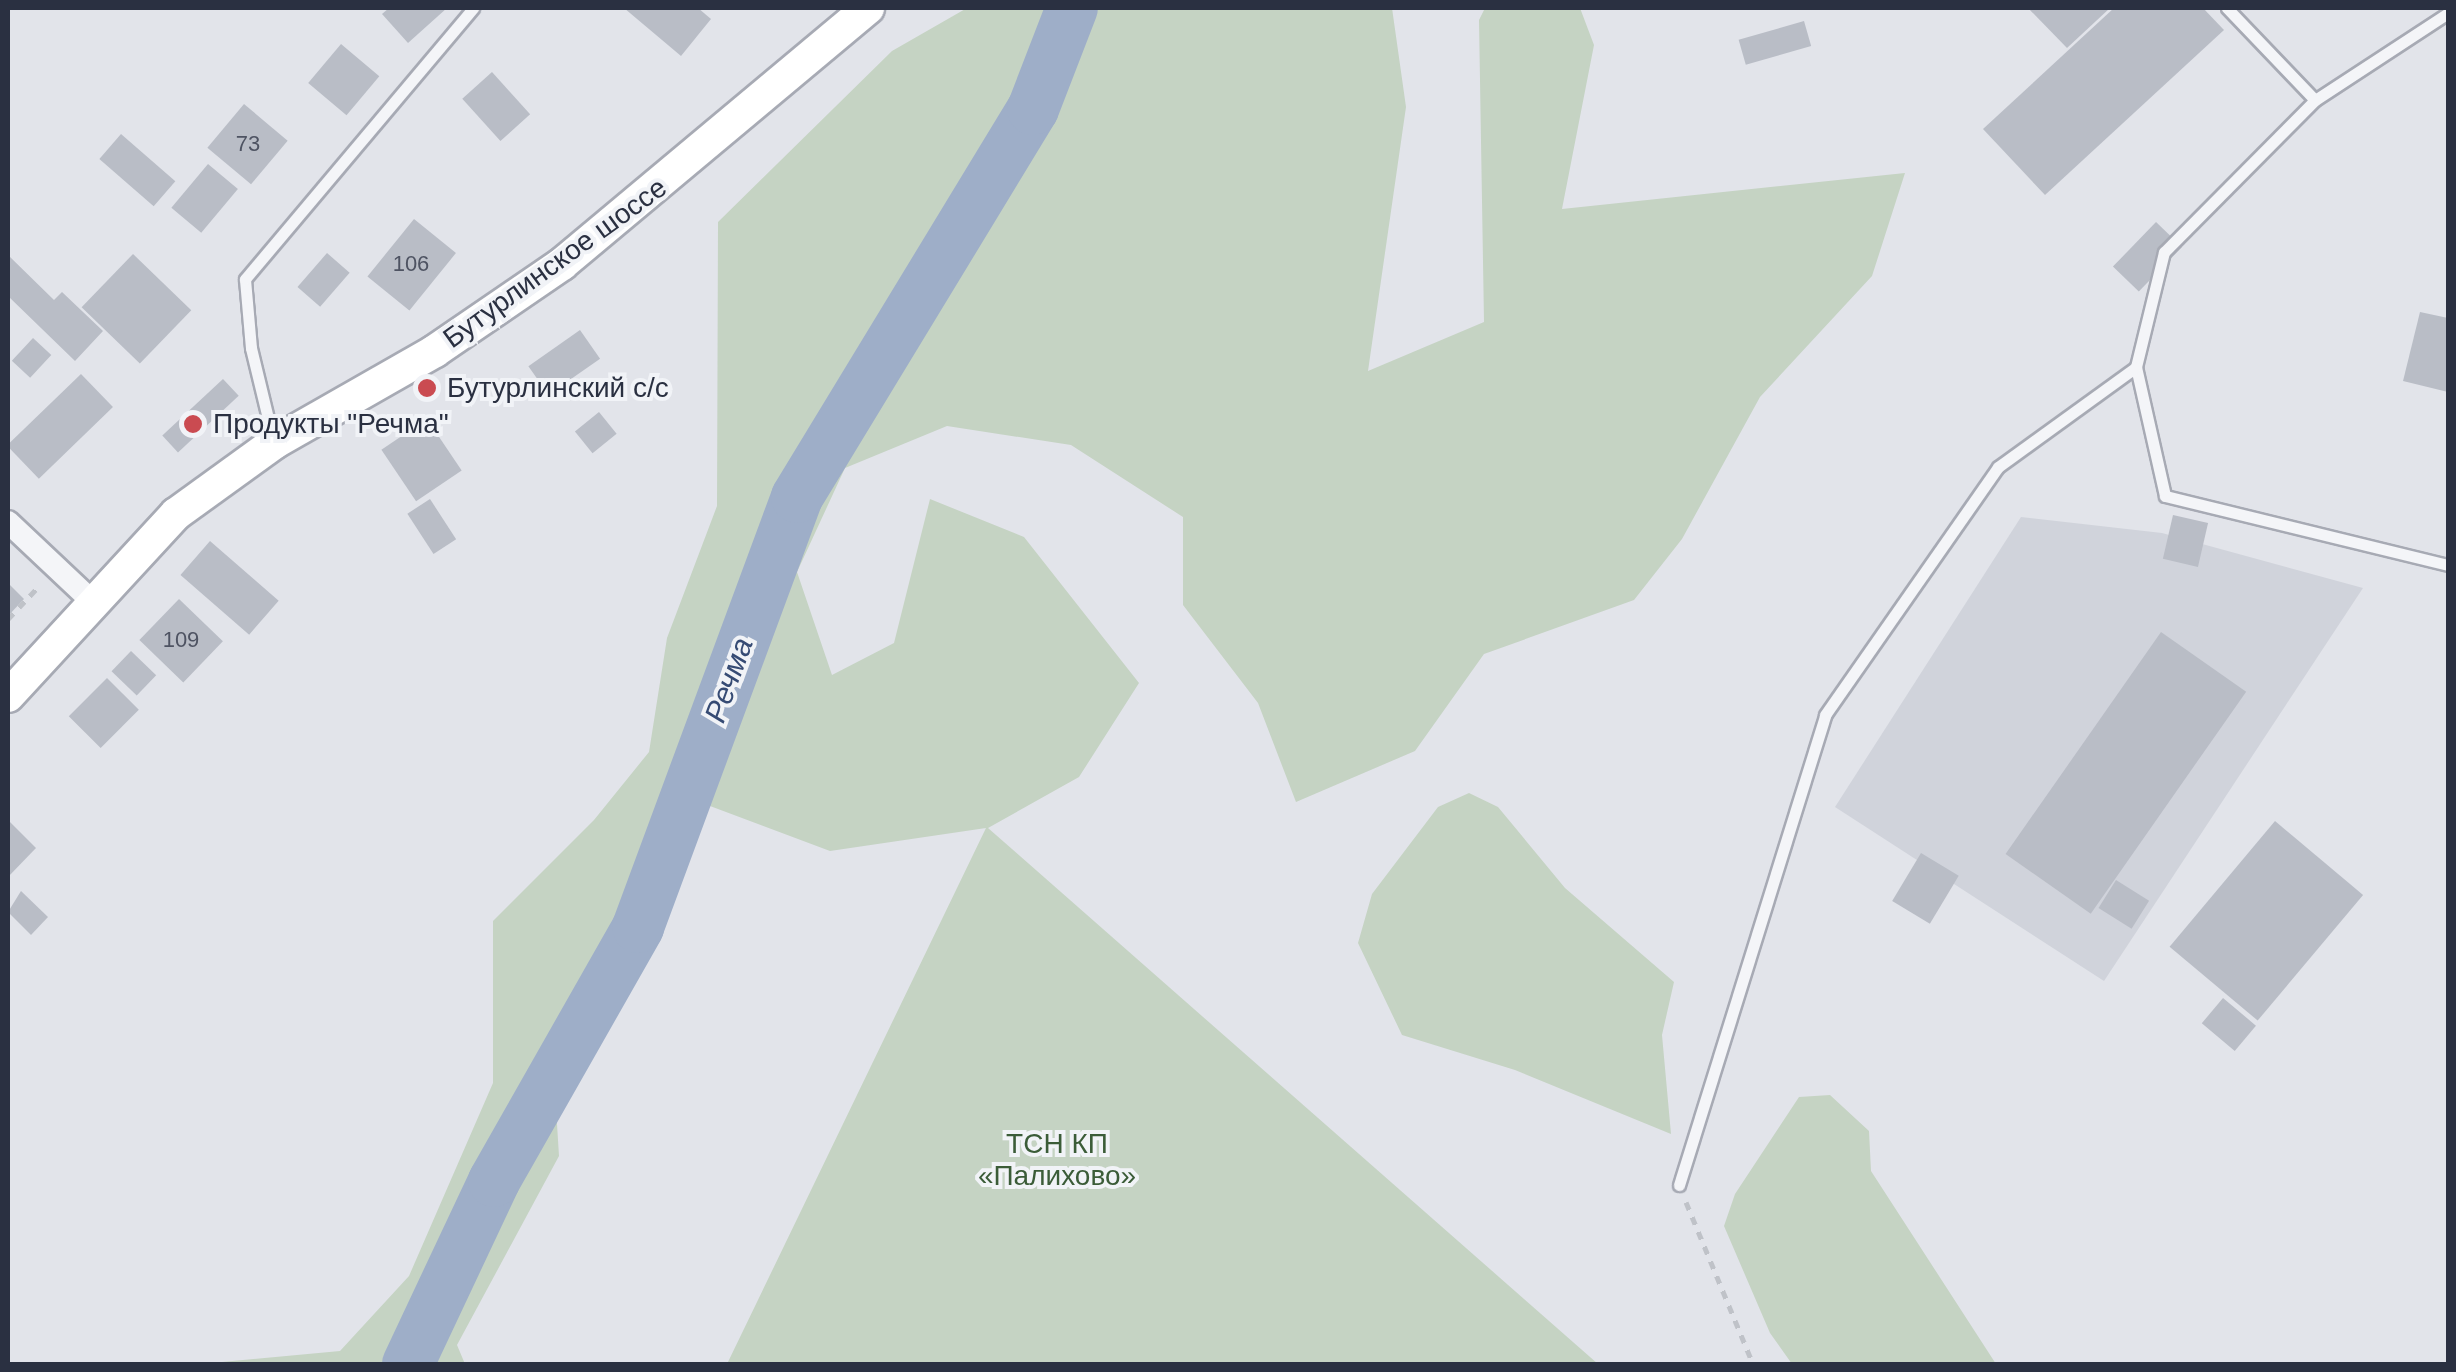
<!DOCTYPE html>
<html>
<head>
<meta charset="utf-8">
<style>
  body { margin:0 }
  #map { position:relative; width:2456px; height:1372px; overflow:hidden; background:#e2e4ea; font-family:Helvetica,sans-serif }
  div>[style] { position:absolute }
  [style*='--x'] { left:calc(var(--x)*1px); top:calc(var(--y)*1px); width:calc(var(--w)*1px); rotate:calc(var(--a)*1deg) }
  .built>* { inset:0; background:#d0d3db }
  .green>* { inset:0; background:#c5d3c3 }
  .river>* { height:52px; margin:-26px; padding:0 26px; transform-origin:26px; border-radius:26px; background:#9eaec8 }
  .building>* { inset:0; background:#b9bdc6; transform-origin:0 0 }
  .path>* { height:5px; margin-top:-2.5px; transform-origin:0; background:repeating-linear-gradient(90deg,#bfc2c8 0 8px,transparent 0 16px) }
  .roads { filter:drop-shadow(2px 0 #a7aab4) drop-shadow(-2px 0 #a7aab4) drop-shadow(0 2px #a7aab4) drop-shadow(0 -2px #a7aab4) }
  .service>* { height:11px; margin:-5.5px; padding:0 5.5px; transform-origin:5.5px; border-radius:5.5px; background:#f4f5f8 }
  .minor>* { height:22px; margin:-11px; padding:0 11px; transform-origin:11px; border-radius:11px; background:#f4f5f8 }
  .secondary>* { height:32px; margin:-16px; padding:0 16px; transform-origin:16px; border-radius:16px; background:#fff }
  .dots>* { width:28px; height:28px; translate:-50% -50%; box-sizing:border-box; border:5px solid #f1f3f7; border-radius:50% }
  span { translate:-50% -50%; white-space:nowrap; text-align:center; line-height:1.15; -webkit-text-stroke:8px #f1f3f7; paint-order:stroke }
  .number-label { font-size:22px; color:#4e5362 }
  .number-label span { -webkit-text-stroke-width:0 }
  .street-label { font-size:28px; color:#2a3041 }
  .poi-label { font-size:28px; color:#2a3041 }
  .left { translate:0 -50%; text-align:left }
  .park-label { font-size:28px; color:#3b5c38 }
  .water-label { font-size:30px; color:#364b74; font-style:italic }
  .frame { position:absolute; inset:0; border:10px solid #2a3041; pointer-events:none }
</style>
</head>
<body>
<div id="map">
  <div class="built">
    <div style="clip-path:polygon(2021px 517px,2162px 533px,2363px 588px,2104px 981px,1835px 807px)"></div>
  </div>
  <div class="green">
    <div style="clip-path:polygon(967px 8px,1392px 8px,1406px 107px,1368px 371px,1484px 322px,1479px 20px,1485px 8px,1580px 8px,1594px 45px,1562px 209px,1905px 173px,1872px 276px,1760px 397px,1682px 539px,1634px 600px,1484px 654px,1415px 751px,1296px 802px,1258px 703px,1183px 605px,1183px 517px,1071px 445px,947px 426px,845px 468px,797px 572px,832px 675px,894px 643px,930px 499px,1024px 537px,1139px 683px,1079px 777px,988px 828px,1598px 1364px,727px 1364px,986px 828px,830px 851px,686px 797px,638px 927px,554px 1076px,559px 1156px,457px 1345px,465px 1364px,201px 1364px,340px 1351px,409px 1276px,493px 1083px,493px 921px,594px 820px,649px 752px,667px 638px,717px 506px,718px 222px,892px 51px)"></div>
    <div style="clip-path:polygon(1469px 793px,1498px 807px,1565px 888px,1674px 982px,1662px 1035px,1671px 1134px,1515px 1070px,1402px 1035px,1358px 943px,1372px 894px,1438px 807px)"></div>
    <div style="clip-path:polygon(1830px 1095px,1869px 1131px,1871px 1171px,1996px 1364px,1792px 1364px,1770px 1333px,1724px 1226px,1735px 1194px,1799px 1097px)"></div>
  </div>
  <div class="river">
    <div style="--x:408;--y:1364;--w:202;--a:-64.8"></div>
    <div style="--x:494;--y:1181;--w:292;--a:-60.4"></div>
    <div style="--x:638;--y:927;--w:458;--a:-69.7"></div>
    <div style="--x:797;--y:497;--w:454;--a:-58.7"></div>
    <div style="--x:1033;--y:109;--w:108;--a:-68.9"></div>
  </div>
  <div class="building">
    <div style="clip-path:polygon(389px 8px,447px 8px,408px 43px,382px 14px)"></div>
    <div style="clip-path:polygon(624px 8px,698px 8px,711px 19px,681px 56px)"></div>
    <div style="clip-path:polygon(2028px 8px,2110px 8px,2067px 48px)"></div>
    <div style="clip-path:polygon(2114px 8px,2203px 8px,2224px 30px,2045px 195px,1983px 129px)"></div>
    <div style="left:1804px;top:21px;width:26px;height:68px;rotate:74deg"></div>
    <div style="left:341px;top:44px;width:50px;height:51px;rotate:40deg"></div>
    <div style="left:492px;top:72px;width:57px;height:40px;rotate:48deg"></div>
    <div style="left:244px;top:104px;width:57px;height:57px;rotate:40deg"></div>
    <div style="left:121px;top:134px;width:72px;height:33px;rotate:41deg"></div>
    <div style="left:208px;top:164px;width:39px;height:57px;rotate:40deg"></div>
    <div style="left:414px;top:219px;width:54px;height:74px;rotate:39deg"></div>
    <div style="left:2156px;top:222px;width:36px;height:62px;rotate:44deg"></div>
    <div style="left:327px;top:253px;width:30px;height:45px;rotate:41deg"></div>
    <div style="left:133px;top:254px;width:81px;height:74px;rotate:44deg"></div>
    <div style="clip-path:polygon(8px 255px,54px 300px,62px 292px,103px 331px,75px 361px,8px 296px)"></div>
    <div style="clip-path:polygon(2420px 312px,2448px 318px,2448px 392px,2403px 381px)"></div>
    <div style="left:580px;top:330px;width:35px;height:63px;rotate:55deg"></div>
    <div style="left:33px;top:338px;width:25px;height:31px;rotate:43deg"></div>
    <div style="left:81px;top:374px;width:46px;height:103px;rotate:46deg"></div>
    <div style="left:223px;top:379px;width:23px;height:83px;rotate:47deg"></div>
    <div style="left:599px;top:412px;width:28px;height:31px;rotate:51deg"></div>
    <div style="left:427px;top:419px;width:62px;height:55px;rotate:56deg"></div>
    <div style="left:430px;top:499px;width:48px;height:27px;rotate:57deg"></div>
    <div style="left:2173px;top:515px;width:36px;height:45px;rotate:13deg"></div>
    <div style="left:210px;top:541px;width:91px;height:45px;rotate:41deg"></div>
    <div style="clip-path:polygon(8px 583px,24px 599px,8px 616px)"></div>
    <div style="left:179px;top:599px;width:61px;height:57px;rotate:44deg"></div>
    <div style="left:2161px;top:632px;width:104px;height:271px;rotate:35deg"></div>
    <div style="left:131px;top:651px;width:35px;height:28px;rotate:44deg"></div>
    <div style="left:107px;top:678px;width:45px;height:54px;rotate:45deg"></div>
    <div style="clip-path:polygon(8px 820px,36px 848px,8px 877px)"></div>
    <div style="left:2275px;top:821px;width:115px;height:164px;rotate:40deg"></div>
    <div style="left:1921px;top:853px;width:44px;height:56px;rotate:31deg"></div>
    <div style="left:2116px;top:880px;width:39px;height:33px;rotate:32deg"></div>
    <div style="clip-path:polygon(21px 891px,48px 917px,31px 935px,8px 912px)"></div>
    <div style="left:2223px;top:998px;width:43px;height:33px;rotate:40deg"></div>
  </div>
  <div class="path">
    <div style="--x:8;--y:619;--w:47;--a:-46.7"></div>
    <div style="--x:1686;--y:1202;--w:175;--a:67.5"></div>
  </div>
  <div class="roads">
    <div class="service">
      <div style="--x:2227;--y:8;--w:127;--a:46.3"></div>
      <div style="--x:2448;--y:13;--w:159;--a:146.8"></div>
      <div style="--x:2315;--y:100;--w:214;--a:134.8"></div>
      <div style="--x:2164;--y:252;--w:118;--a:103.7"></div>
      <div style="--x:2136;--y:367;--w:132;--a:77.3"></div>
      <div style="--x:2165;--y:496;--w:291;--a:13.7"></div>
      <div style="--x:273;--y:439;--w:94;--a:-103.6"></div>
      <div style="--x:251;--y:348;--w:69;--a:-95"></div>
      <div style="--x:245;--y:279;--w:354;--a:-49.9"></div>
      <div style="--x:1679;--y:1185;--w:492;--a:-72.7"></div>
      <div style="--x:1825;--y:715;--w:302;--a:-55.1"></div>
      <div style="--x:1998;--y:467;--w:170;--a:-35.9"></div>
    </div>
    <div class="minor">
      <div style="--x:8;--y:522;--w:117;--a:43.3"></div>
    </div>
    <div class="secondary">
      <div style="--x:8;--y:696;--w:248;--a:-47.3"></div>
      <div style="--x:176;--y:514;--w:121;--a:-35.9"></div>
      <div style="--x:274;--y:443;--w:185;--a:-29.7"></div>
      <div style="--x:435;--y:351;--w:154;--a:-34.4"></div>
      <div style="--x:562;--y:264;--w:399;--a:-39.9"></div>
    </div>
  </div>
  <div class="dots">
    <div style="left:427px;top:388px;background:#ca4b51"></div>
    <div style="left:193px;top:424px;background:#ca4b51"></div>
  </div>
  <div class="number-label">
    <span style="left:248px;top:144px">73</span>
    <span style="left:411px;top:264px">106</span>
    <span style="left:181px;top:640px">109</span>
  </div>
  <div class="street-label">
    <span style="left:555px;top:263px;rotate:-36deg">Бутурлинское шоссе</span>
  </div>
  <div class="poi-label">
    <span class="left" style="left:447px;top:388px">Бутурлинский с/с</span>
    <span class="left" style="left:213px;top:424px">Продукты "Речма"</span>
  </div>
  <div class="park-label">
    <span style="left:1057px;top:1160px">ТСН КП<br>«Палихово»</span>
  </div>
  <div class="water-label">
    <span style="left:729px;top:680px;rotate:-70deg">Речма</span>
  </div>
  <div class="frame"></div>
</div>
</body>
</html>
